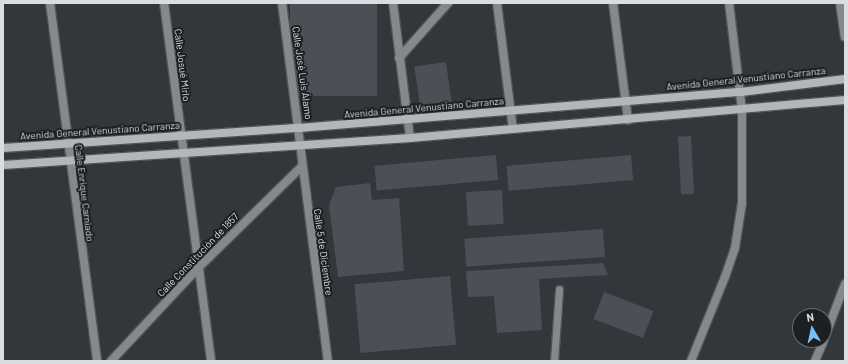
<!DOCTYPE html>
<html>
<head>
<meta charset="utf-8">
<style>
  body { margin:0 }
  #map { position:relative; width:848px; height:364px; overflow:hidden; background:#32373c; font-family:Barlow,sans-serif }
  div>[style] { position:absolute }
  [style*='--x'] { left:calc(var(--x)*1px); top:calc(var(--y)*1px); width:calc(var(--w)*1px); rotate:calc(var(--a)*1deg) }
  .building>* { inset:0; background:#4a5055; transform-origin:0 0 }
  .roads { filter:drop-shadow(1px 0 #505559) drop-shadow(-1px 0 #505559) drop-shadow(0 1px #505559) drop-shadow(0 -1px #505559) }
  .lane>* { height:7px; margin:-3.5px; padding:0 3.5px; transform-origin:3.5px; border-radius:3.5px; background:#86888b }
  .street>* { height:8px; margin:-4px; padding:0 4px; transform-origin:4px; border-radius:4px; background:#86888b }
  .secondary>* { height:8px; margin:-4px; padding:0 4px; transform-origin:4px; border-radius:4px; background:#b2b7ba }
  span { translate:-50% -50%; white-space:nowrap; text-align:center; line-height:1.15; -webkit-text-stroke:4px #1c1e20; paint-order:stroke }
  .street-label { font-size:10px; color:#d9dddf }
  .frame { position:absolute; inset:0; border:4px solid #d9dddf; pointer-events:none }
  .north { position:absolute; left:792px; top:308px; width:40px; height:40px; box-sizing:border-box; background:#1c1e20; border:1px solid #686a6c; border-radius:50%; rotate:351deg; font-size:11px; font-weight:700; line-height:16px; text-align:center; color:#d9dddf }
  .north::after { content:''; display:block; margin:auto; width:14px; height:18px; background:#78bff7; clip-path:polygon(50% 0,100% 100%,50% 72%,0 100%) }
</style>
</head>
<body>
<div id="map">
  <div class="building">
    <div style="left:290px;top:3px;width:87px;height:93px"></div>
    <div style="left:446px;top:62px;width:43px;height:32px;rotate:82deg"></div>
    <div style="left:691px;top:136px;width:58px;height:13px;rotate:87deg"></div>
    <div style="left:496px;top:155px;width:25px;height:122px;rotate:85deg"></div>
    <div style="left:631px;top:155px;width:25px;height:125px;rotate:85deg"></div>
    <div style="clip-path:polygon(370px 183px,372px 200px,399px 198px,404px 271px,338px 277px,329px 205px,336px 187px)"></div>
    <div style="left:502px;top:190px;width:34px;height:36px;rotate:87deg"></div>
    <div style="left:603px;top:229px;width:28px;height:139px;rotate:86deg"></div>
    <div style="clip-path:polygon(603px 263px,608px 275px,539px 279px,542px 330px,497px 333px,494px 296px,468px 297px,466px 271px)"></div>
    <div style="left:450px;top:276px;width:69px;height:96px;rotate:85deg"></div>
    <div style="left:604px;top:292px;width:53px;height:29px;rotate:21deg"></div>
  </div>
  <div class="roads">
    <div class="lane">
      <div style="--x:554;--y:361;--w:72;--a:-86"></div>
    </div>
    <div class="street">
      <div style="--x:50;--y:3;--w:361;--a:82.5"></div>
      <div style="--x:164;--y:3;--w:361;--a:82.5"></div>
      <div style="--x:282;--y:3;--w:361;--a:82.7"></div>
      <div style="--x:393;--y:3;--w:136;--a:82.8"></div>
      <div style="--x:497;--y:3;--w:127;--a:82.8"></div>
      <div style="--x:613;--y:3;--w:118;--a:82.7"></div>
      <div style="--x:840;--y:3;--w:34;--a:82"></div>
      <div style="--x:399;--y:58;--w:74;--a:-48.3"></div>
      <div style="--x:824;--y:339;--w:59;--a:-69.1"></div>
      <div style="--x:111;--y:361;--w:127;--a:-46.9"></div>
      <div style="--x:198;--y:268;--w:146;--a:-44.4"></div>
      <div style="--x:691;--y:361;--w:91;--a:-68"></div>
      <div style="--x:725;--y:277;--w:31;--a:-71"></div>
      <div style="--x:735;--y:248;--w:46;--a:-81.2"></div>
      <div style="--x:742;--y:203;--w:93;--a:-90"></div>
      <div style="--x:742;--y:110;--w:108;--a:-96.9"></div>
      <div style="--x:815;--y:361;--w:23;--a:-67"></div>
    </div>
    <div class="secondary">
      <div style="--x:3;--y:148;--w:297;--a:-3.9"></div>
      <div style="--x:299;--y:128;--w:443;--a:-4.7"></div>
      <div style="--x:741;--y:92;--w:105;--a:-7.1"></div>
      <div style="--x:3;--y:165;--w:408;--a:-3.8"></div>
      <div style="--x:410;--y:138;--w:437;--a:-5"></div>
    </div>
  </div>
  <div class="street-label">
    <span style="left:182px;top:65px;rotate:83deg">Calle Josué Mirlo</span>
    <span style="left:302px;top:73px;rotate:82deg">Calle José Luis Álamo</span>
    <span style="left:746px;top:79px;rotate:-6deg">Avenida General Venustiano Carranza</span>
    <span style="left:424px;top:108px;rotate:-5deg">Avenida General Venustiano Carranza</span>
    <span style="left:100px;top:131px;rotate:-4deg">Avenida General Venustiano Carranza</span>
    <span style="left:84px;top:193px;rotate:83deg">Calle Enrique Carniado</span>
    <span style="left:323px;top:252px;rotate:82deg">Calle 5 de Diciembre</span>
    <span style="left:198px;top:255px;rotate:-46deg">Calle Constitución de 1857</span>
  </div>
  <div class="frame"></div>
  <div class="north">N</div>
</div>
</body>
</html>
